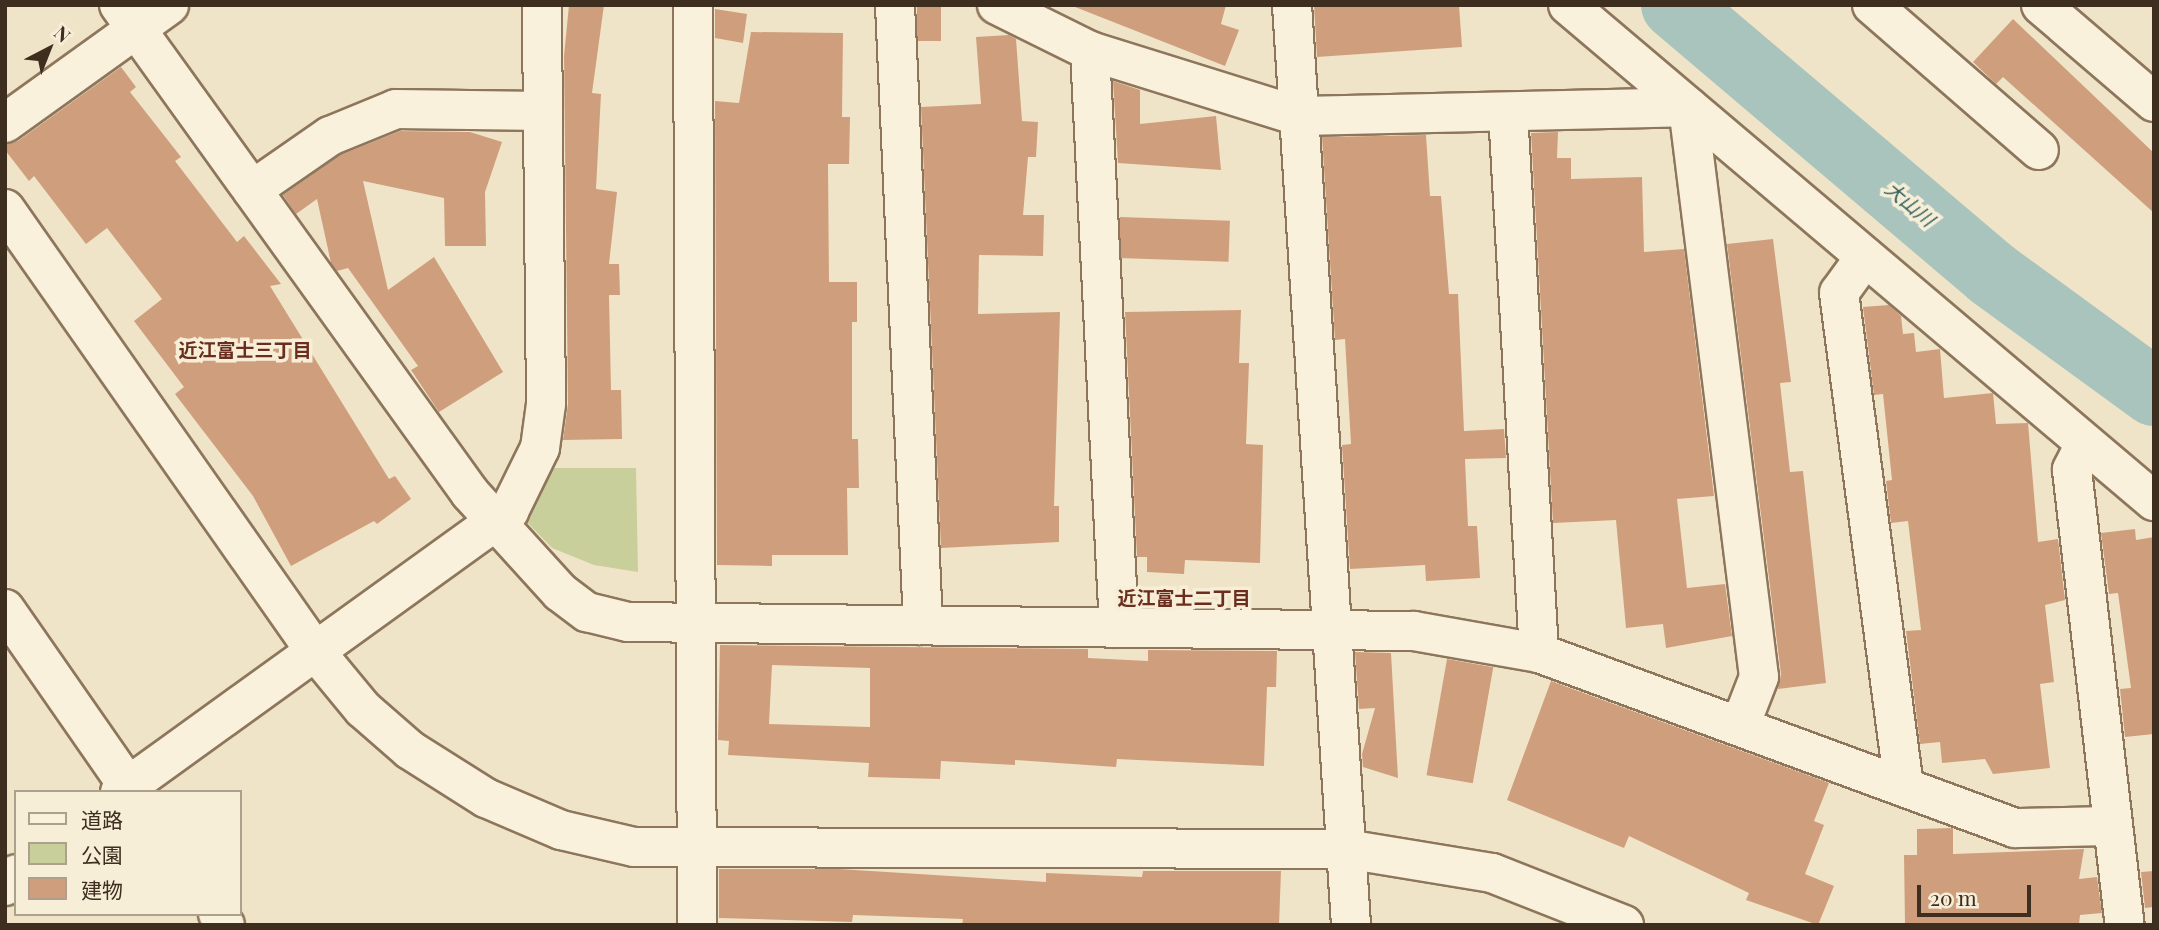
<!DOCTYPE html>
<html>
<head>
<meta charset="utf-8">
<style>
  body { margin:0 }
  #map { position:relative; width:2159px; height:930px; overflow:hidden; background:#f0e4c8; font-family:"Playfair Display","Noto Sans JP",serif }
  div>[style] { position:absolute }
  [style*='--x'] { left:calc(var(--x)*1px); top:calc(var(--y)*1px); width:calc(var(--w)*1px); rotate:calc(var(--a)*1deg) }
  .green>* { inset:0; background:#c9cf9b }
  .river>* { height:68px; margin:-34px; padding:0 34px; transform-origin:34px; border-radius:34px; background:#a9c4bc }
  .building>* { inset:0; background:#cf9f7d; transform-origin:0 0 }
  .roads { filter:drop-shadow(2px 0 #8d765c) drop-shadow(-2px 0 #8d765c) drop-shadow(0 2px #8d765c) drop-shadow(0 -2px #8d765c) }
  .street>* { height:38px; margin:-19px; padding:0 19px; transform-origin:19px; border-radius:19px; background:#faf1dc }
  span { translate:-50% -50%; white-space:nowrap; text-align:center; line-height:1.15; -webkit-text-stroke:7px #f7eed8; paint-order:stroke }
  .water-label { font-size:19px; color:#2f5d5a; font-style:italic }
  .neighbourhood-label { font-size:19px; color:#6b2e1e; font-weight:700 }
  .frame { position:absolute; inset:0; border:7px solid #3d2e20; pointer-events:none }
  .legend { position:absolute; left:14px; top:790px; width:228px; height:126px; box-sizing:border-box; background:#f7eed8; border:2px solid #ada18e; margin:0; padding:9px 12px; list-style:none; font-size:21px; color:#3d2e20 }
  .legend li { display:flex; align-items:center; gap:14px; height:35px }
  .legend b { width:35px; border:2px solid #ada18e }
  .north { position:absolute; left:14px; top:14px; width:70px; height:70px; -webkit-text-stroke:5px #f7eed8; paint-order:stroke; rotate:42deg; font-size:19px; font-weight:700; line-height:28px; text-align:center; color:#3d2e20 }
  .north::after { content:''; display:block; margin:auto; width:24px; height:32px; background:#3d2e20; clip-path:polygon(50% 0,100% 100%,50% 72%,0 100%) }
  .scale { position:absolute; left:1917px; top:885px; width:114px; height:32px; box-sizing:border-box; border:4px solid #3d2e20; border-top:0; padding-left:9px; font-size:21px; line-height:24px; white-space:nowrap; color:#3d2e20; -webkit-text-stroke:5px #f7eed8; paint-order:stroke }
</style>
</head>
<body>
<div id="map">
  <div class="green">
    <div style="clip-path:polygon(521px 468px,636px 468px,638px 572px,594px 565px,552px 548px,524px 519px)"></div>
  </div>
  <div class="river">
    <div style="--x:1675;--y:5;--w:416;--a:40.3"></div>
    <div style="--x:1992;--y:274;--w:200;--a:36.1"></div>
  </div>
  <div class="building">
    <div style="clip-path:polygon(569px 5px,604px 5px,592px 93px,601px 94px,596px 189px,617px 192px,609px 264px,619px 264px,620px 295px,609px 295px,611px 390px,621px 390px,622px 439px,563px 440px,568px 404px,564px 56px)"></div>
    <div style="left:917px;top:5px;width:24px;height:36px"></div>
    <div style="clip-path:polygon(1070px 5px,1226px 5px,1221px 24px,1239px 30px,1225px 66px)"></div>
    <div style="clip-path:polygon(1314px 5px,1459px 5px,1462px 47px,1317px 57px)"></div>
    <div style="clip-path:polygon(715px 9px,747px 14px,743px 43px,715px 38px)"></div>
    <div style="clip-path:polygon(2013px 19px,2154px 153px,2154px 213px,2003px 77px,1996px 84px,1973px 62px)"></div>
    <div style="clip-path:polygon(751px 32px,843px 33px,842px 117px,850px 117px,849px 164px,828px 164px,829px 282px,857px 282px,857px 322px,852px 322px,852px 439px,858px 439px,859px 488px,847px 488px,848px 555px,772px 555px,772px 566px,717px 565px,715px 101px,739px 103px)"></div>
    <div style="clip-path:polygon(1009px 35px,1016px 39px,1022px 121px,1038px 122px,1036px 157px,1028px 157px,1023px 215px,1044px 215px,1043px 256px,979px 255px,978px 314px,1060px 312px,1054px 506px,1059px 506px,1059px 542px,941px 548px,921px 107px,981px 104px,976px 37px)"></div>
    <div style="clip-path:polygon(121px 67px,136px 87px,130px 92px,181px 157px,175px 161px,237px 242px,244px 236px,281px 284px,270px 286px,389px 479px,395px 476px,411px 499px,377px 524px,374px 521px,291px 566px,253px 496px,175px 394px,184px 387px,134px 321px,162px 299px,107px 228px,86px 244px,34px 176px,29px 181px,5px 150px,5px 145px,18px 141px)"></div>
    <div style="clip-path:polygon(1113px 81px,1140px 90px,1140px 124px,1216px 116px,1221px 170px,1118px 163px)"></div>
    <div style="clip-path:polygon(400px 131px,470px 132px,502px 142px,485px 192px,486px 246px,445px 246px,444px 198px,363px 181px,388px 290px,434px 257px,503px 372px,439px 412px,411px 370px,418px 366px,348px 268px,337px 271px,331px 263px,317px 199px,296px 214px,283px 195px,340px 155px)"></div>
    <div style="clip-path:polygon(1558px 132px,1557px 158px,1571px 158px,1571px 179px,1642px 177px,1644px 252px,1684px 249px,1714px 496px,1677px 499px,1687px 588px,1725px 584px,1732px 636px,1666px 648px,1663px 624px,1626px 628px,1616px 520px,1553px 523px,1531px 133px)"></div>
    <div style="clip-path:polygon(1426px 135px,1430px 196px,1441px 196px,1449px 294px,1458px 294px,1464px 431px,1504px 429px,1506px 458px,1465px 459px,1468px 526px,1477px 526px,1480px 578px,1426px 581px,1425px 565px,1350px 569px,1342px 445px,1351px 444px,1345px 339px,1335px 340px,1322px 137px)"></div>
    <div style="left:1120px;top:217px;width:110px;height:41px;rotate:2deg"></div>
    <div style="clip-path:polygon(1773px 239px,1791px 382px,1780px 383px,1790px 472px,1803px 471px,1826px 683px,1778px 689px,1781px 674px,1727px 244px)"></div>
    <div style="clip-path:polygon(1889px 305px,1901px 316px,1903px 334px,1914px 333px,1916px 352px,1940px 349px,1944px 398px,1993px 393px,1996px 424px,2028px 423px,2038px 542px,2058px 539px,2065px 600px,2045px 605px,2054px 682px,2040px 684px,2050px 768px,1993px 774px,1985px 759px,1942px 763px,1940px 742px,1920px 744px,1906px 631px,1921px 630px,1908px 521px,1891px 523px,1886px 481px,1892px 480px,1883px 394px,1874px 395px,1863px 307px)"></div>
    <div style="clip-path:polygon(1241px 310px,1239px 363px,1249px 363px,1246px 444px,1263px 445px,1260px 563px,1185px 560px,1184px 574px,1147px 572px,1147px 557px,1137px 557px,1125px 312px)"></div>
    <div style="clip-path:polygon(2135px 529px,2136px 540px,2154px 537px,2154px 734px,2125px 737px,2120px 689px,2131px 688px,2118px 593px,2109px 594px,2101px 533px)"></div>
    <div style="clip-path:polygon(evenodd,720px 645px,1088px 649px,1088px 658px,1148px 661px,1148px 650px,1277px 651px,1276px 687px,1267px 687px,1264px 766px,1117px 759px,1116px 767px,1015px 760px,1015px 765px,941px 761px,940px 779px,868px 777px,869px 763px,728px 755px,729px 741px,718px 740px,720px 645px,772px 665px,870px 668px,870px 727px,769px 724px,772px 665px)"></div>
    <div style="clip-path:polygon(1355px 652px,1391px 653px,1398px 778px,1363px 767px,1362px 754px,1375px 708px,1359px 709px)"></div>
    <div style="left:1447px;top:659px;width:47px;height:118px;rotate:10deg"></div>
    <div style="clip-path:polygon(1551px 681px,1829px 783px,1814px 821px,1824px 825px,1805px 874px,1834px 886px,1818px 925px,1746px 900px,1749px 893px,1629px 836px,1624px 848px,1507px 800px)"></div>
    <div style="clip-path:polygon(1953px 828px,1953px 854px,2084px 849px,2079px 879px,2097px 877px,2102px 913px,2080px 915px,2079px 925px,1905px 925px,1904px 855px,1917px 855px,1917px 829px)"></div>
    <div style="clip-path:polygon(719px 869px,839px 869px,1046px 882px,1046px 873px,1142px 877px,1143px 871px,1281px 871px,1279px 925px,962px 925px,963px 919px,853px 915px,852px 922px,719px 918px)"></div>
    <div style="clip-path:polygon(2154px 871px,2154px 907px,2145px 908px,2141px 872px)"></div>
  </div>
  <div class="roads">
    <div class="street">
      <div style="--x:119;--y:5;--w:601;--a:54.27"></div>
      <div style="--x:470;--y:493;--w:134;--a:47.7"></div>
      <div style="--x:560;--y:592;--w:34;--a:37"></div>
      <div style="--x:587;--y:612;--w:42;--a:13.7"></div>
      <div style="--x:628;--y:622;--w:786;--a:0.66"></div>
      <div style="--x:1414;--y:631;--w:127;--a:10"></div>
      <div style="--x:1539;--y:653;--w:507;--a:20.19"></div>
      <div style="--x:2015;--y:828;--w:98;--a:-1.2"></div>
      <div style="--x:693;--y:5;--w:920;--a:89.75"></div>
      <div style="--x:895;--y:5;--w:621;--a:87.41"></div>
      <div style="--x:997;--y:5;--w:104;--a:26.3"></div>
      <div style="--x:1090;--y:51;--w:219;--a:17.3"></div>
      <div style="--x:1299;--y:116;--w:389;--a:-1.3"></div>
      <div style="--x:1688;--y:107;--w:574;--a:82.9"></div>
      <div style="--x:1759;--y:677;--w:53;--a:111.2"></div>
      <div style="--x:1292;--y:5;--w:922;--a:86.33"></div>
      <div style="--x:1568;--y:5;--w:768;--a:40.25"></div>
      <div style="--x:1872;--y:5;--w:221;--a:41"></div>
      <div style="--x:2041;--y:5;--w:149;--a:40.6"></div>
      <div style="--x:1090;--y:51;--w:578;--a:87.12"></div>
      <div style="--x:1508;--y:112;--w:542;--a:86.72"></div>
      <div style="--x:5;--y:123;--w:202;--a:-35.7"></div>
      <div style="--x:252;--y:190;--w:95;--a:-34.7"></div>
      <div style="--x:330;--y:136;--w:71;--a:-22.2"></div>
      <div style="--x:396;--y:109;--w:147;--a:0.8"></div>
      <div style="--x:5;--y:209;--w:540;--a:54.96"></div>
      <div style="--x:315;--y:651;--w:75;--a:50.4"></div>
      <div style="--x:363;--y:709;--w:62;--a:41.1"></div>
      <div style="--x:410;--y:750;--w:90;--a:32.3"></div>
      <div style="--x:486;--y:798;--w:82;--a:23.1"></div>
      <div style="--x:561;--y:830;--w:75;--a:13.1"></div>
      <div style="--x:634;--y:847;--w:712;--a:0.16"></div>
      <div style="--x:1346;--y:849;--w:148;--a:9.3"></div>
      <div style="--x:1492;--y:873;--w:142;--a:21.5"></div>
      <div style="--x:1865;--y:257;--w:44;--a:125.8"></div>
      <div style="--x:1839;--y:293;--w:498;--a:82.5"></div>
      <div style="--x:2085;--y:444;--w:29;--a:117"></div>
      <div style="--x:2072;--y:470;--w:458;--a:83.4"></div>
      <div style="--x:5;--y:609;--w:223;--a:55.2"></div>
      <div style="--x:120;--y:792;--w:480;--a:-35.8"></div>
      <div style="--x:509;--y:511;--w:70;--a:-63.8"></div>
      <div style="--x:540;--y:448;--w:44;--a:-82.2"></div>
      <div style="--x:546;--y:404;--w:399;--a:-90.6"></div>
      <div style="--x:5;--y:886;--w:16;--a:-47"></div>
      <div style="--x:218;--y:914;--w:13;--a:58"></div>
    </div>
  </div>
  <div class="water-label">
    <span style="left:1910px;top:204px;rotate:40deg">大山川</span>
  </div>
  <div class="neighbourhood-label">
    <span style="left:245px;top:350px">近江富士三丁目</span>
    <span style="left:1184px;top:598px">近江富士二丁目</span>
  </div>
  <div class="frame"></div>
  <ul class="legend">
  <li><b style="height:9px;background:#faf1dc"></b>道路</li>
  <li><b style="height:19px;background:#c9cf9b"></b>公園</li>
  <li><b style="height:19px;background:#cf9f7d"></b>建物</li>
  </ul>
  <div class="north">N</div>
  <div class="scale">20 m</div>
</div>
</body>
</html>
